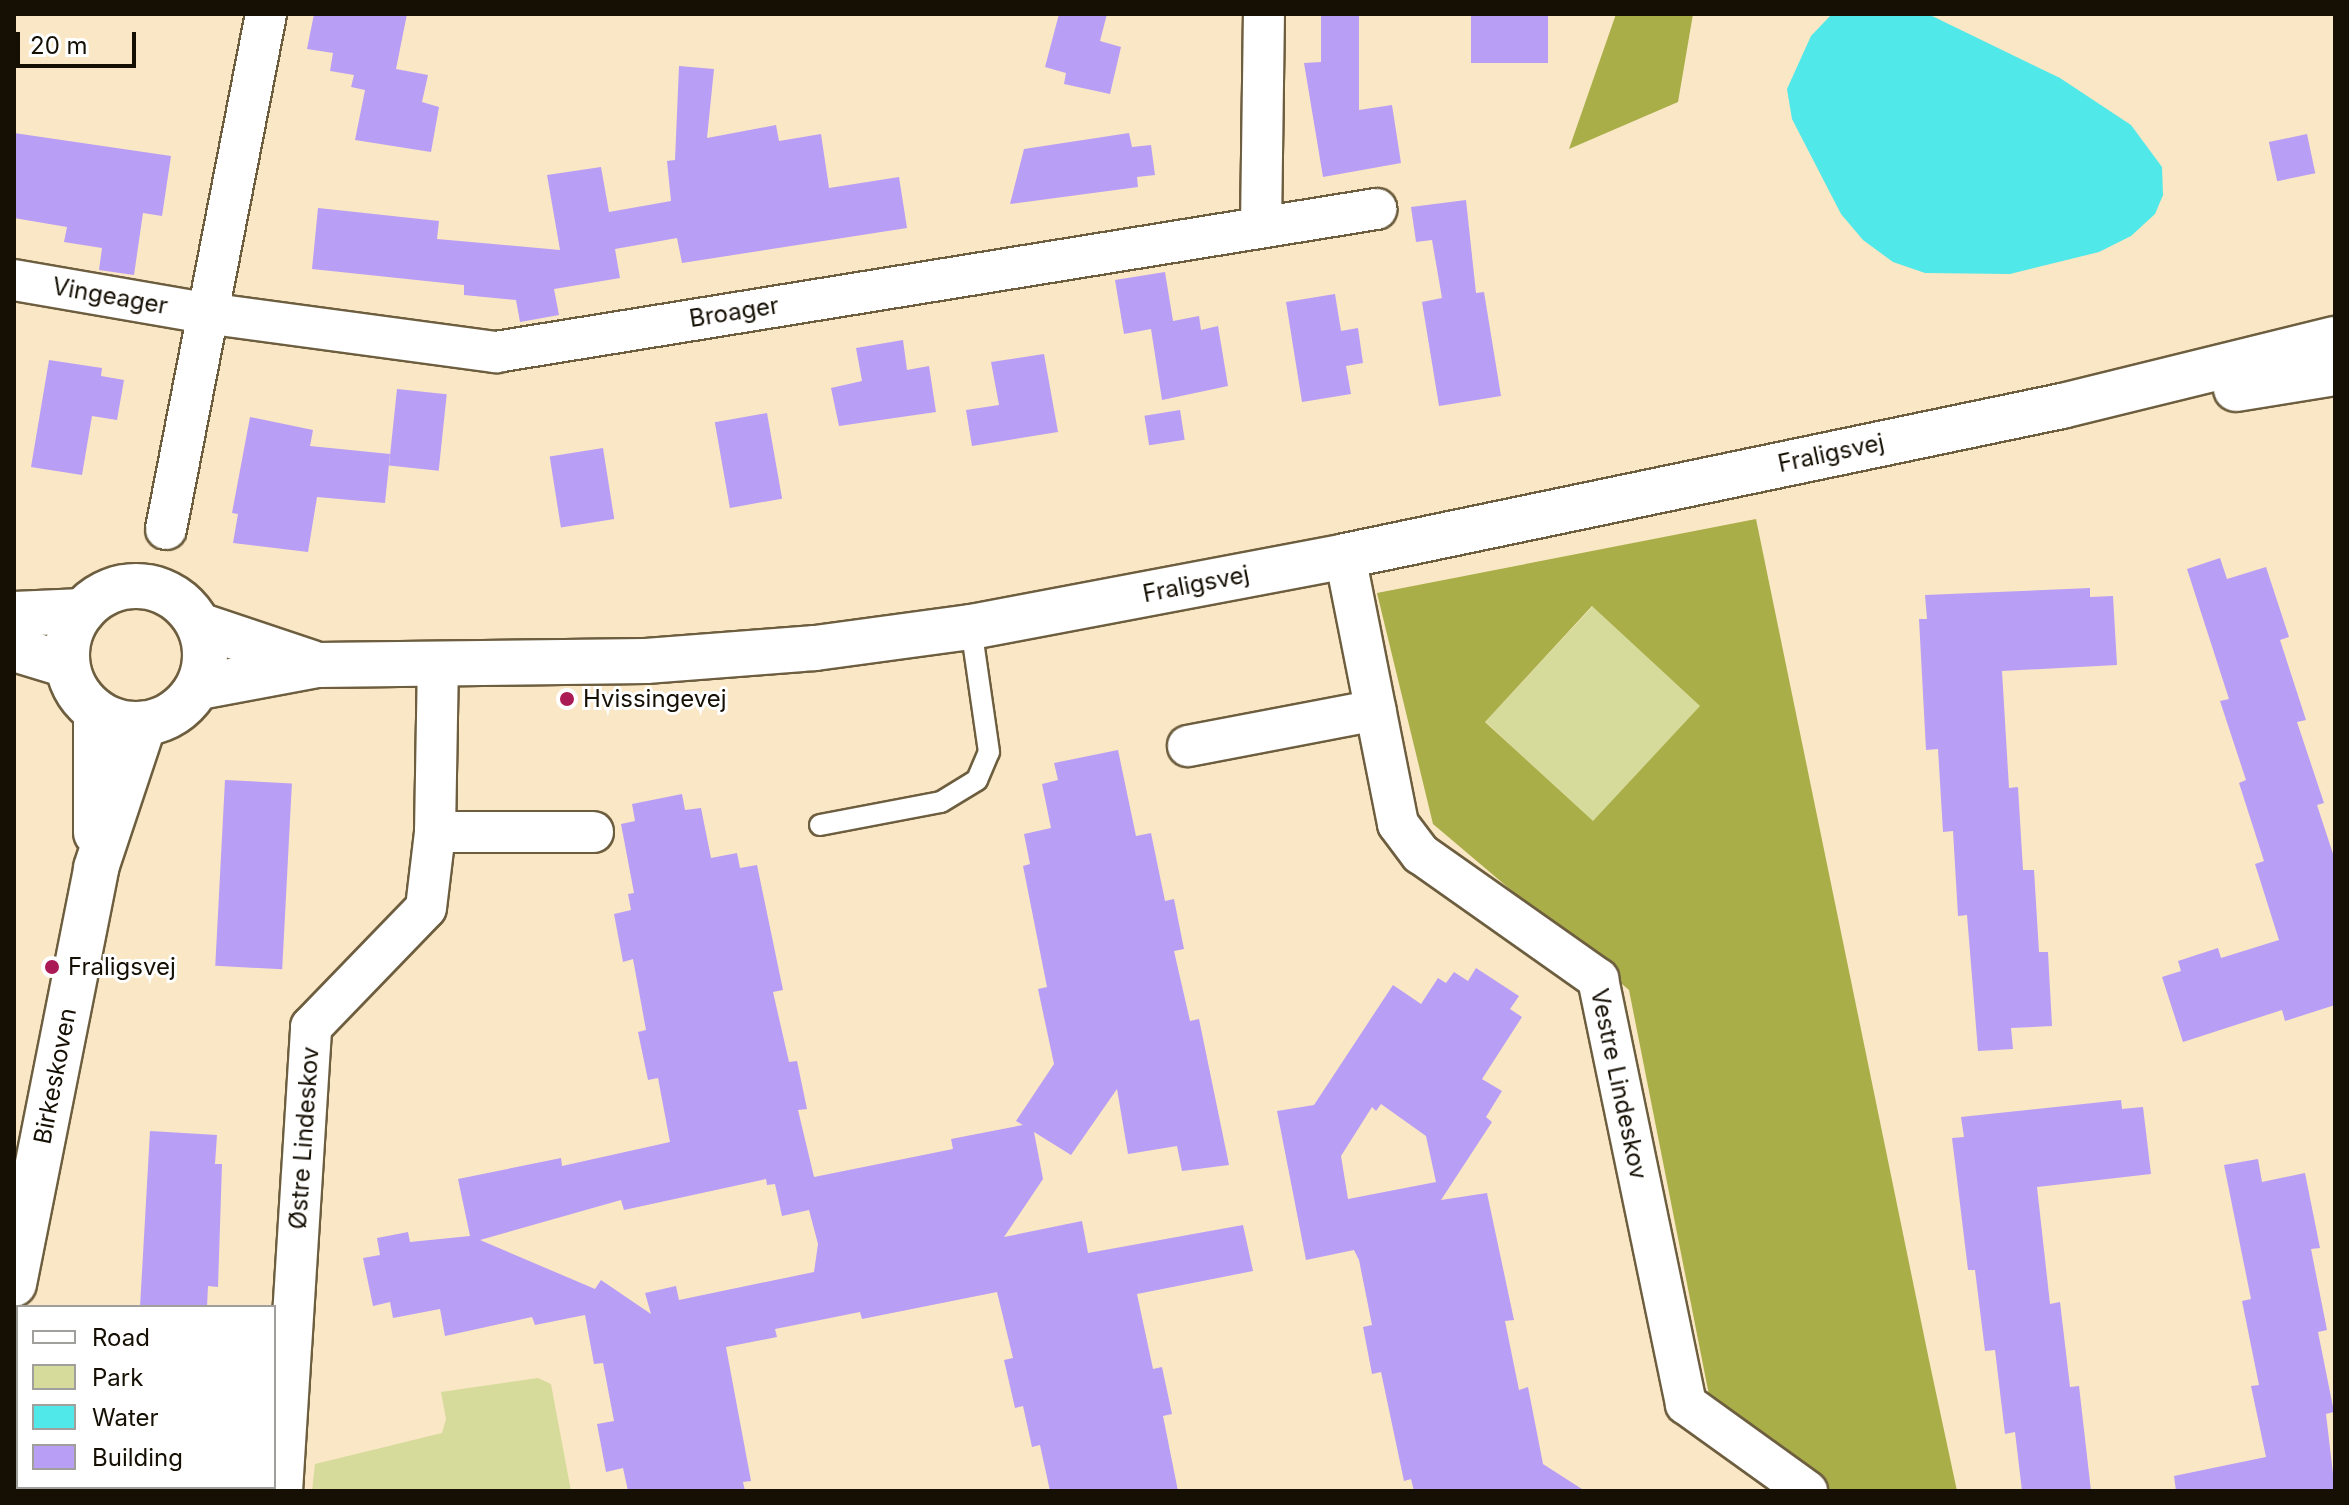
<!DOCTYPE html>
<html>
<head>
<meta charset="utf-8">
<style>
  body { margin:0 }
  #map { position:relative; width:2349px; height:1505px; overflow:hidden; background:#fae7c5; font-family:Inter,sans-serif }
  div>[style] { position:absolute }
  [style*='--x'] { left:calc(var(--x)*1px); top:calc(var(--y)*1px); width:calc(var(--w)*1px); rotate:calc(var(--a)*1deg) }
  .green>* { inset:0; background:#d6db9c; transform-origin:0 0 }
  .forest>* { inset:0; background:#a9ae48 }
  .water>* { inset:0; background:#50e8e8 }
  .building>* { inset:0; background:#b99ef5; transform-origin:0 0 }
  .roads { filter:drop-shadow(2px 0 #6d5e3f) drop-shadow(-2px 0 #6d5e3f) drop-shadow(0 2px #6d5e3f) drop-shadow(0 -2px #6d5e3f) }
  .service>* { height:20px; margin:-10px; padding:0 10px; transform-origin:10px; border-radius:10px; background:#fff }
  .minor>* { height:40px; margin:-20px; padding:0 20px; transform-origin:20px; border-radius:20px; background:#fff }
  .tertiary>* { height:44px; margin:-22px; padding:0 22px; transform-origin:22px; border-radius:22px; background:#fff }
  .tertiary>.ring { margin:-22px; padding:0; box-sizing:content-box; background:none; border:44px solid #fff; border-radius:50% }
  .dots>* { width:22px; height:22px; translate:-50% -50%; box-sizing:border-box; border:4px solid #fff; border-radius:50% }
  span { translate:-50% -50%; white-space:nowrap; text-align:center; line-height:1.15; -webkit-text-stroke:6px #fff; paint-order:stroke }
  .street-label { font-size:24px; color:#150f04 }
  .poi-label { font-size:24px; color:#150f04 }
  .left { translate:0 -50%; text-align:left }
  .frame { position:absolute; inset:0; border:16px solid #150f04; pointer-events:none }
  .legend { position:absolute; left:16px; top:1305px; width:260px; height:184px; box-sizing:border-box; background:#fff; border:2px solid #a19f9b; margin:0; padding:10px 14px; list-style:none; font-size:24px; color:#150f04 }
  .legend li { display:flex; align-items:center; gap:16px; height:40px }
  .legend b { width:40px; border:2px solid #a19f9b }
  .scale { position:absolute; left:16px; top:32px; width:120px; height:36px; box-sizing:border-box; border:4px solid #150f04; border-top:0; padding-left:10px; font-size:24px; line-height:28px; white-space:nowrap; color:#150f04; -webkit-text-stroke:6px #fff; paint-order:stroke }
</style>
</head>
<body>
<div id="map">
  <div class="green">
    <div style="left:1593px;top:606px;width:147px;height:158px;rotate:43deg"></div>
    <div style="clip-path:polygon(538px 1378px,551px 1384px,571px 1491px,312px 1491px,315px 1464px,442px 1433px,446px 1419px,441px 1392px)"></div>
  </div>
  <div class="forest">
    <div style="clip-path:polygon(1616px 14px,1693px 14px,1678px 102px,1569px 149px)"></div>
    <div style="clip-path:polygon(evenodd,1756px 519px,1929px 1360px,1957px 1491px,1831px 1491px,1709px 1395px,1629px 990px,1433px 824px,1377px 593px,1756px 519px,1592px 606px,1700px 706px,1593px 821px,1485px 722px,1592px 606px)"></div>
  </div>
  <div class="water">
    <div style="clip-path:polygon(1928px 14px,2060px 78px,2131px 125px,2162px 167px,2163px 195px,2155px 214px,2131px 236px,2099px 252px,2010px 274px,1925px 273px,1893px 262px,1863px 240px,1841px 214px,1792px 119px,1787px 89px,1811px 36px,1831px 15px)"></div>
  </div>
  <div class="building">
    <div style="clip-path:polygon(314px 14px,407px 14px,396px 69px,428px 75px,422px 102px,439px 107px,431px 152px,355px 140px,365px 90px,351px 87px,354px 75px,330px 71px,333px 53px,307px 49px)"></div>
    <div style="clip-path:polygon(1059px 14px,1107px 14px,1100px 41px,1121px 47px,1110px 94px,1064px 84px,1066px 73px,1045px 67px)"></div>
    <div style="clip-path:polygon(1321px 14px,1359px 14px,1359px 110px,1392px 105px,1401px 163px,1323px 177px,1304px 63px,1321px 62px)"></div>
    <div style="left:1471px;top:14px;width:77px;height:49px"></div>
    <div style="clip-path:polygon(679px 66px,714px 69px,707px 138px,776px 125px,779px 141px,821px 134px,829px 188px,899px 177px,907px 228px,682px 263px,677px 238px,615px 249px,620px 278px,554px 289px,559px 315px,520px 322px,516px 300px,464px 295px,464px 285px,312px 269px,318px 208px,439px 221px,437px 239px,560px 250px,547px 175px,601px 167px,609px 212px,671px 201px,667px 161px,675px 160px)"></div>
    <div style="clip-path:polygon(14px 133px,171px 156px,162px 216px,143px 213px,134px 275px,99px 270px,102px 248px,64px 242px,67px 227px,14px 218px)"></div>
    <div style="clip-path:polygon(1129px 133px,1132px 147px,1151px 145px,1155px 175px,1137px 177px,1138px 187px,1010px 204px,1024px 149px)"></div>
    <div style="left:2307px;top:134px;width:40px;height:39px;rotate:78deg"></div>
    <div style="clip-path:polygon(1466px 200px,1476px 293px,1484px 292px,1501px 396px,1439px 406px,1422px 302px,1442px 298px,1432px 240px,1416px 242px,1411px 207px)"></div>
    <div style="clip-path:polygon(1165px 272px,1173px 321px,1199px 316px,1201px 330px,1218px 326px,1228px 386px,1162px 400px,1151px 329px,1124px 334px,1115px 280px)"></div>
    <div style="clip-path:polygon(1335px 294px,1341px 331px,1358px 328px,1363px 363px,1346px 366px,1351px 394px,1302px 402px,1286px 302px)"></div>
    <div style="clip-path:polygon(903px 340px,907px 370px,929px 366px,936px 412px,839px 426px,831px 388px,862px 381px,856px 348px)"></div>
    <div style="clip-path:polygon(1044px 354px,1058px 432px,972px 446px,966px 410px,999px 405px,991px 362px)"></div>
    <div style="clip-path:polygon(49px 360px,102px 368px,101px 376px,124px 380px,117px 420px,92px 416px,82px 475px,31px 467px)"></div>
    <div style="left:397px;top:389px;width:50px;height:77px;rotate:6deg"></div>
    <div style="left:1180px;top:410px;width:30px;height:36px;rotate:81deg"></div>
    <div style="left:767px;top:413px;width:87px;height:53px;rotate:80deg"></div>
    <div style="clip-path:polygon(250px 417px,313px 430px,310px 446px,390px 454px,385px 503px,317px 497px,308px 552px,233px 543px,238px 514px,232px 513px)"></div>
    <div style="left:603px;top:448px;width:72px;height:54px;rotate:81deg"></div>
    <div style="clip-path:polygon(2220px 558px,2227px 579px,2266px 567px,2289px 637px,2280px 640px,2306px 720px,2297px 722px,2324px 803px,2317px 805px,2335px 860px,2335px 1005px,2285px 1021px,2282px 1010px,2183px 1042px,2162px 977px,2181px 971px,2178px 961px,2218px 948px,2221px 958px,2279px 940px,2255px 864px,2264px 861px,2239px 783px,2246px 780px,2220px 701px,2229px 699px,2187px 569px)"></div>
    <div style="clip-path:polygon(2090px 588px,2090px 597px,2113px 596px,2117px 665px,2002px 671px,2009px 788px,2018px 787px,2023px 870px,2034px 870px,2039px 952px,2048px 952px,2052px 1026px,2011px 1028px,2013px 1049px,1978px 1051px,1967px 915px,1958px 916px,1953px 831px,1943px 832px,1938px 749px,1926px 750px,1919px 619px,1927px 619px,1925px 595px)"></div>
    <div style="clip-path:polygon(evenodd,1118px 750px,1136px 836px,1151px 833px,1165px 901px,1174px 899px,1184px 949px,1174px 951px,1190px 1021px,1199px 1019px,1229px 1165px,1182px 1171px,1177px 1146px,1128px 1154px,1117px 1089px,1071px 1155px,1034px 1132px,1043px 1179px,1004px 1237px,1082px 1221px,1088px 1253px,1243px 1225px,1253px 1271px,1137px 1294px,1153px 1369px,1162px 1367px,1172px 1414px,1163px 1416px,1178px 1491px,1050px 1491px,1040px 1445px,1032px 1447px,1023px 1406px,1015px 1408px,1004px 1360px,1013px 1358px,997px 1292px,862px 1319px,860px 1312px,775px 1329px,777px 1337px,726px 1347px,751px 1481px,743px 1482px,745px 1491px,628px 1491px,623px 1468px,606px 1472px,597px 1424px,614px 1421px,603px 1363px,594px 1364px,585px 1315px,535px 1325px,532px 1317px,445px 1336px,440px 1309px,393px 1318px,390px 1302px,373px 1306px,363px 1258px,380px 1255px,377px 1238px,408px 1232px,410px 1242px,470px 1236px,458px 1179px,561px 1158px,562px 1166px,670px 1142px,658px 1078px,648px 1080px,638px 1032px,646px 1030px,633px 959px,623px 962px,614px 914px,631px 910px,628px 894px,634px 893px,621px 824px,635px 821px,632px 804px,682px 794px,685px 810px,701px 808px,711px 858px,737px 853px,740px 868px,757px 865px,783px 990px,773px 992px,789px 1062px,797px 1061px,807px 1109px,798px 1110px,814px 1177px,953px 1149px,951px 1139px,1023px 1125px,1016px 1121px,1054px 1064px,1038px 989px,1047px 987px,1023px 866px,1030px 864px,1024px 834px,1051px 828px,1042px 784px,1058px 780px,1054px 763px,1118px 750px,766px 1179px,767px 1185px,775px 1184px,782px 1216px,809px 1210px,818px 1244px,814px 1272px,679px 1300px,676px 1286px,645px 1293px,651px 1314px,601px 1280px,595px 1289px,480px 1240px,621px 1200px,624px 1210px,766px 1179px)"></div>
    <div style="left:225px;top:780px;width:67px;height:186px;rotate:3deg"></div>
    <div style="clip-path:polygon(evenodd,1476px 968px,1519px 996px,1510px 1009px,1522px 1017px,1482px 1079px,1502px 1091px,1486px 1117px,1492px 1122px,1441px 1200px,1487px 1193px,1514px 1320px,1505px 1321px,1519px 1390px,1528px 1387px,1543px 1464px,1585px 1491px,1414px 1491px,1411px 1479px,1404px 1481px,1381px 1372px,1372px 1374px,1363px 1327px,1372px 1325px,1359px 1260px,1354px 1250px,1306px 1260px,1277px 1111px,1314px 1105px,1393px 985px,1421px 1004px,1438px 978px,1446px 983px,1454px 972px,1468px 981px,1476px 968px,1381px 1104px,1426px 1136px,1436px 1182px,1348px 1199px,1341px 1156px,1372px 1107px,1376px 1111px,1381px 1104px)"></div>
    <div style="clip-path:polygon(2121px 1100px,2122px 1109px,2143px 1107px,2151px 1174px,2037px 1187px,2050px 1304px,2060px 1302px,2070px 1387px,2079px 1386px,2091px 1491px,2022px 1491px,2015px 1432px,2005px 1434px,1995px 1350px,1985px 1351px,1975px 1270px,1968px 1270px,1952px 1138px,1964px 1137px,1961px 1117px)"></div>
    <div style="clip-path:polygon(150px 1131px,217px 1135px,215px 1164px,222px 1164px,218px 1287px,208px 1286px,207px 1307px,140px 1307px)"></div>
    <div style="clip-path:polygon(2258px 1159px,2262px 1182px,2305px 1173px,2320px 1248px,2311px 1249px,2327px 1330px,2318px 1332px,2334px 1412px,2326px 1414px,2335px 1491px,2176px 1491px,2174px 1476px,2266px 1457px,2251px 1386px,2259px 1385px,2242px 1301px,2251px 1299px,2224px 1165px)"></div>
  </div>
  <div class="roads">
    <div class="service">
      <div style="--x:820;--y:825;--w:123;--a:-10.8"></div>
      <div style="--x:941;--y:802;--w:42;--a:-31.4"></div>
      <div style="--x:977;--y:780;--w:30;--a:-67"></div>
      <div style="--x:989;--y:752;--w:126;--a:-98.2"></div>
    </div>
    <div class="minor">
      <div style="--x:1261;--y:226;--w:212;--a:-89.2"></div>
      <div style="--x:14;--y:280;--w:195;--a:9.8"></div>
      <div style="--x:206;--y:313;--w:293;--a:7.7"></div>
      <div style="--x:496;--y:352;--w:892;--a:-9.23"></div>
      <div style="--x:166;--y:529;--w:525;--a:-79.01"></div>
      <div style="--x:1345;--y:556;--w:273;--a:78.8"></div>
      <div style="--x:1398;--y:824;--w:38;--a:53"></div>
      <div style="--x:1421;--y:854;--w:217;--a:35.2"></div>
      <div style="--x:1598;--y:979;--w:434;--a:78.3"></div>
      <div style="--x:1686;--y:1404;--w:149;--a:35.7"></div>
      <div style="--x:1188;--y:746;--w:191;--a:-10.8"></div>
      <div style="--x:435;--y:832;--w:158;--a:0"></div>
      <div style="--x:282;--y:1491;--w:465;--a:-86.4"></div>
      <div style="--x:311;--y:1027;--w:165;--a:-46"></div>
      <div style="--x:426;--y:908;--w:77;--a:-83.2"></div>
      <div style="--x:435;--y:832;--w:165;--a:-89"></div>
    </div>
    <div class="tertiary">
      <div style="--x:2236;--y:389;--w:100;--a:-9.2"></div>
      <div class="ring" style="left:67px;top:586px;width:94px;height:94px"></div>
      <div style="--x:14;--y:614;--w:69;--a:-2.5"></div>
      <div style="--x:199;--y:625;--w:119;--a:18.6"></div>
      <div style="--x:14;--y:649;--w:55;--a:16.8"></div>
      <div style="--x:199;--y:687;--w:121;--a:-10.5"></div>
      <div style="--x:318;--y:665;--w:328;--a:-0.7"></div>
      <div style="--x:646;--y:661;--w:169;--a:-4.4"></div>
      <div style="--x:815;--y:648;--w:157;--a:-7.7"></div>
      <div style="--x:971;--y:627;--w:381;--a:-10.7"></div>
      <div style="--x:1345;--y:556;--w:733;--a:-11.82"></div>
      <div style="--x:2062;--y:406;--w:281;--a:-13.8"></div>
      <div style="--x:96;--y:833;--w:121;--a:-90"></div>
      <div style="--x:14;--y:1284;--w:424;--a:-78.8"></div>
      <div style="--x:96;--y:868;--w:152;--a:-71.6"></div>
    </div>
  </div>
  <div class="dots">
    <div style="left:567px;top:699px;background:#aa1b55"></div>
    <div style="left:52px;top:967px;background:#aa1b55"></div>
  </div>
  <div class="street-label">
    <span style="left:110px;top:296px;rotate:10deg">Vingeager</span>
    <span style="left:734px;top:312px;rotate:-9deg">Broager</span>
    <span style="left:1831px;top:453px;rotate:-12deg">Fraligsvej</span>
    <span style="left:1196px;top:584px;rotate:-11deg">Fraligsvej</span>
    <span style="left:55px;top:1076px;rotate:-79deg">Birkeskoven</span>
    <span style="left:1619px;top:1084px;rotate:78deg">Vestre Lindeskov</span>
    <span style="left:304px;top:1138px;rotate:-86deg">Østre Lindeskov</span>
  </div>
  <div class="poi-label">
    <span class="left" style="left:583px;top:699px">Hvissingevej</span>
    <span class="left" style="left:68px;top:967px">Fraligsvej</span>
  </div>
  <div class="frame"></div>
  <ul class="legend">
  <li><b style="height:10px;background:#fff"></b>Road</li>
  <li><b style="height:22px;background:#d6db9c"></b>Park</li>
  <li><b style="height:22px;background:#50e8e8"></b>Water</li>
  <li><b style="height:22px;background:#b99ef5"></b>Building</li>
  </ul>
  <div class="scale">20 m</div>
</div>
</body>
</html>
